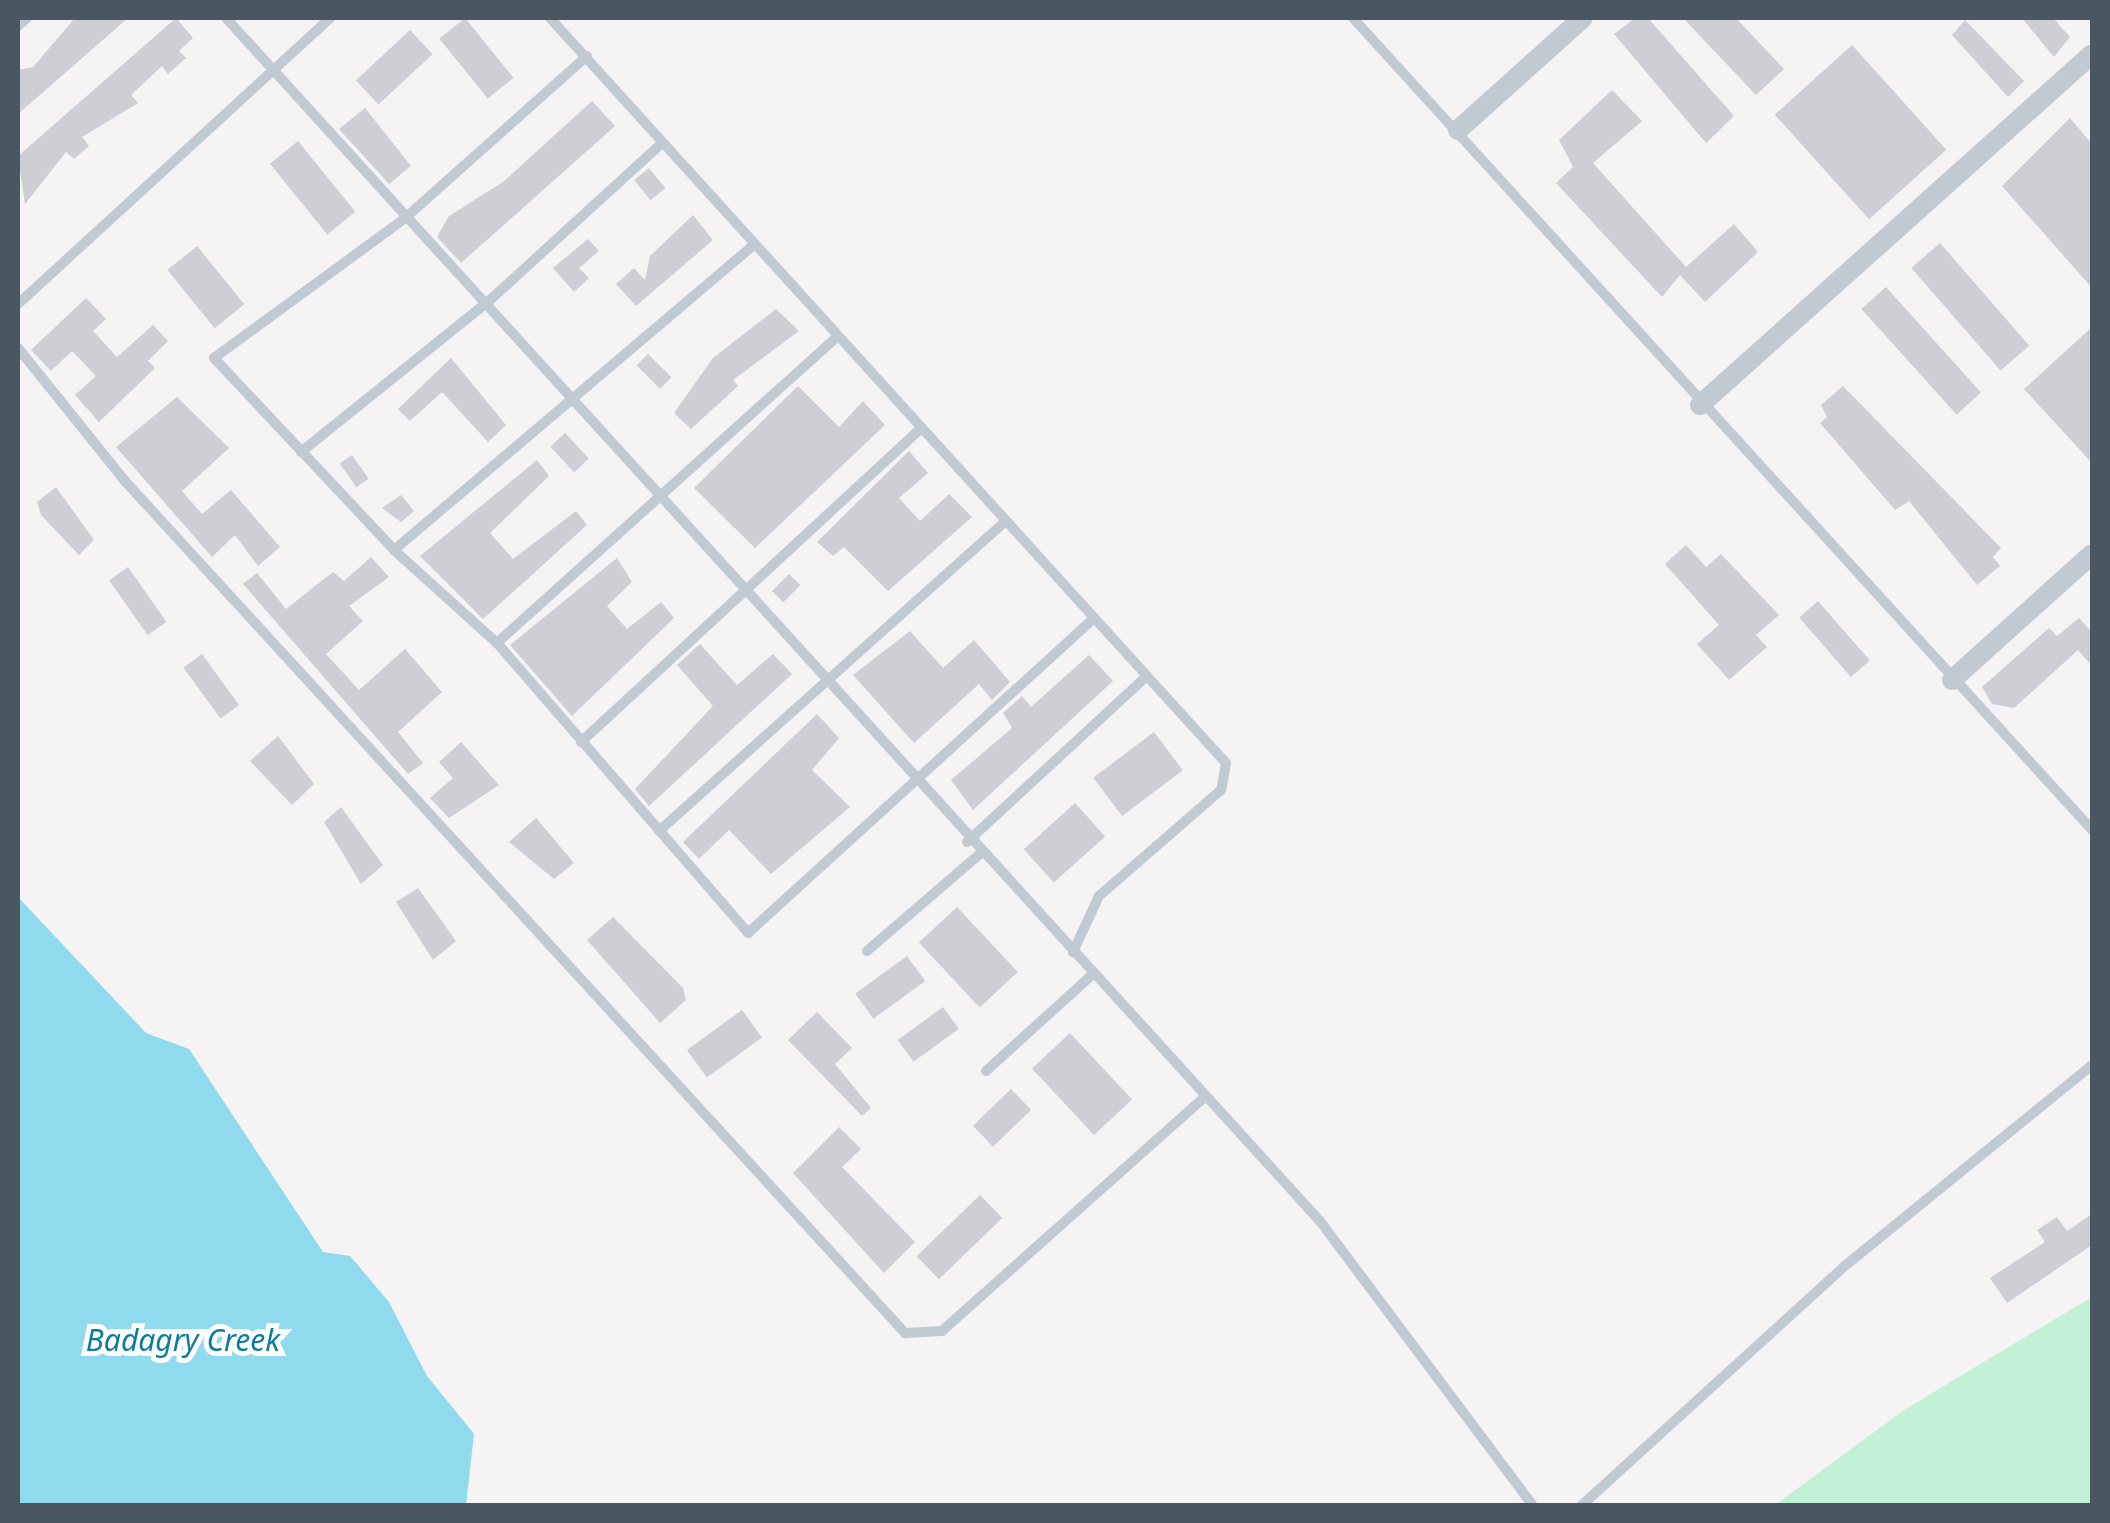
<!DOCTYPE html>
<html>
<head>
<meta charset="utf-8">
<style>
  body { margin:0 }
  #map { position:relative; width:2110px; height:1523px; overflow:hidden; background:#f5f3f3; font-family:"Noto Sans",sans-serif }
  div>[style] { position:absolute }
  [style*='--x'] { left:calc(var(--x)*1px); top:calc(var(--y)*1px); width:calc(var(--w)*1px); rotate:calc(var(--a)*1deg) }
  .green>* { inset:0; background:#c3f1d5 }
  .water>* { inset:0; background:#90daee }
  .building>* { inset:0; background:#cdcfd5; transform-origin:0 0 }
  .lane>* { height:10px; margin:-5px; padding:0 5px; transform-origin:5px; border-radius:5px; background:#c1cad2 }
  .street>* { height:20px; margin:-10px; padding:0 10px; transform-origin:10px; border-radius:10px; background:#c1cad2 }
  span { translate:-50% -50%; white-space:nowrap; text-align:center; line-height:1.15; -webkit-text-stroke:10px #fff; paint-order:stroke }
  .water-label { font-size:30px; color:#0c7c9b; font-style:italic }
  .frame { position:absolute; inset:0; border:20px solid #4a5661; pointer-events:none }
</style>
</head>
<body>
<div id="map">
  <div class="green">
    <div style="clip-path:polygon(2092px 1297px,2092px 1505px,1775px 1505px,1904px 1410px)"></div>
  </div>
  <div class="water">
    <div style="clip-path:polygon(18px 897px,146px 1033px,189px 1049px,323px 1252px,350px 1256px,389px 1302px,427px 1376px,474px 1434px,466px 1505px,18px 1505px)"></div>
  </div>
  <div class="building">
    <div style="clip-path:polygon(75px 18px,128px 18px,18px 114px,18px 70px,33px 67px)"></div>
    <div style="clip-path:polygon(176px 18px,193px 38px,179px 51px,186px 58px,168px 74px,162px 66px,131px 95px,138px 103px,82px 137px,89px 146px,74px 159px,66px 152px,25px 204px,18px 156px)"></div>
    <div style="left:465px;top:18px;width:77px;height:33px;rotate:51deg"></div>
    <div style="clip-path:polygon(1635px 18px,1648px 18px,1734px 116px,1706px 143px,1614px 34px)"></div>
    <div style="clip-path:polygon(1683px 18px,1736px 18px,1784px 69px,1756px 95px)"></div>
    <div style="clip-path:polygon(2022px 18px,2053px 18px,2070px 37px,2054px 57px)"></div>
    <div style="clip-path:polygon(1965px 20px,2024px 81px,2008px 97px,1952px 35px)"></div>
    <div style="left:410px;top:30px;width:33px;height:74px;rotate:47deg"></div>
    <div style="left:1852px;top:45px;width:141px;height:104px;rotate:48deg"></div>
    <div style="clip-path:polygon(1612px 90px,1642px 121px,1593px 163px,1686px 267px,1734px 224px,1758px 252px,1705px 302px,1680px 275px,1662px 297px,1556px 183px,1573px 167px,1559px 140px)"></div>
    <div style="clip-path:polygon(592px 101px,615px 126px,461px 263px,437px 237px,449px 216px,503px 182px)"></div>
    <div style="clip-path:polygon(365px 108px,411px 166px,389px 184px,339px 129px)"></div>
    <div style="clip-path:polygon(2070px 118px,2092px 144px,2092px 288px,2002px 186px)"></div>
    <div style="left:298px;top:141px;width:91px;height:36px;rotate:51deg"></div>
    <div style="left:649px;top:168px;width:26px;height:19px;rotate:51deg"></div>
    <div style="clip-path:polygon(693px 215px,713px 240px,636px 306px,616px 284px,634px 268px,645px 280px,650px 256px)"></div>
    <div style="clip-path:polygon(588px 239px,599px 251px,579px 268px,589px 278px,574px 292px,553px 268px)"></div>
    <div style="left:1940px;top:243px;width:136px;height:38px;rotate:49deg"></div>
    <div style="left:197px;top:246px;width:75px;height:38px;rotate:51deg"></div>
    <div style="left:1886px;top:287px;width:142px;height:33px;rotate:48deg"></div>
    <div style="clip-path:polygon(86px 298px,106px 319px,93px 331px,117px 357px,153px 325px,168px 341px,148px 361px,155px 368px,99px 422px,75px 395px,96px 376px,72px 351px,51px 371px,31px 350px)"></div>
    <div style="clip-path:polygon(776px 309px,799px 331px,733px 380px,738px 386px,691px 429px,674px 413px,713px 358px)"></div>
    <div style="clip-path:polygon(2092px 327px,2092px 463px,2024px 389px)"></div>
    <div style="left:648px;top:354px;width:33px;height:16px;rotate:45deg"></div>
    <div style="clip-path:polygon(451px 358px,506px 425px,488px 442px,442px 392px,410px 421px,398px 409px)"></div>
    <div style="clip-path:polygon(798px 386px,839px 427px,863px 401px,885px 425px,755px 548px,694px 488px)"></div>
    <div style="clip-path:polygon(1843px 386px,2001px 548px,1993px 557px,2000px 566px,1977px 585px,1909px 501px,1895px 510px,1820px 423px,1827px 417px,1821px 405px)"></div>
    <div style="clip-path:polygon(177px 397px,229px 448px,182px 491px,202px 514px,231px 490px,280px 547px,258px 566px,235px 535px,212px 557px,116px 447px)"></div>
    <div style="left:565px;top:433px;width:35px;height:20px;rotate:47deg"></div>
    <div style="clip-path:polygon(909px 451px,928px 473px,899px 498px,920px 521px,949px 494px,972px 517px,888px 591px,844px 547px,833px 556px,817px 542px)"></div>
    <div style="left:352px;top:455px;width:29px;height:15px;rotate:55deg"></div>
    <div style="clip-path:polygon(537px 460px,549px 476px,490px 533px,513px 559px,576px 511px,587px 525px,483px 619px,420px 556px)"></div>
    <div style="clip-path:polygon(56px 487px,94px 540px,79px 555px,41px 515px,37px 502px)"></div>
    <div style="clip-path:polygon(401px 495px,414px 511px,401px 522px,382px 508px)"></div>
    <div style="clip-path:polygon(1686px 545px,1706px 567px,1721px 554px,1779px 615px,1756px 635px,1767px 647px,1729px 680px,1697px 644px,1719px 625px,1665px 564px)"></div>
    <div style="clip-path:polygon(371px 557px,389px 577px,349px 606px,363px 621px,326px 654px,359px 690px,405px 649px,442px 692px,398px 732px,423px 763px,408px 774px,243px 584px,257px 573px,286px 609px,333px 572px,344px 581px)"></div>
    <div style="clip-path:polygon(617px 558px,632px 582px,607px 606px,627px 629px,661px 602px,674px 618px,572px 716px,510px 645px)"></div>
    <div style="left:128px;top:567px;width:67px;height:23px;rotate:55deg"></div>
    <div style="left:789px;top:574px;width:16px;height:24px;rotate:45deg"></div>
    <div style="left:1818px;top:601px;width:79px;height:25px;rotate:49deg"></div>
    <div style="clip-path:polygon(2079px 618px,2092px 632px,2092px 666px,2078px 650px,2014px 708px,1992px 704px,1982px 687px,2049px 628px,2057px 636px)"></div>
    <div style="clip-path:polygon(910px 631px,943px 668px,974px 640px,1010px 682px,992px 700px,979px 684px,914px 743px,853px 675px)"></div>
    <div style="clip-path:polygon(700px 644px,737px 685px,773px 654px,792px 674px,649px 806px,635px 789px,713px 706px,677px 665px)"></div>
    <div style="left:202px;top:654px;width:63px;height:23px;rotate:54deg"></div>
    <div style="clip-path:polygon(1089px 655px,1113px 681px,973px 810px,951px 780px,1012px 728px,1003px 713px,1022px 696px,1031px 707px)"></div>
    <div style="clip-path:polygon(817px 714px,839px 738px,812px 770px,850px 807px,771px 874px,729px 830px,699px 859px,683px 842px)"></div>
    <div style="left:1154px;top:732px;width:48px;height:76px;rotate:53deg"></div>
    <div style="clip-path:polygon(278px 736px,314px 784px,292px 805px,250px 761px)"></div>
    <div style="clip-path:polygon(461px 742px,499px 785px,449px 818px,430px 798px,453px 778px,439px 762px)"></div>
    <div style="left:1075px;top:803px;width:45px;height:69px;rotate:48deg"></div>
    <div style="clip-path:polygon(341px 807px,383px 865px,361px 884px,324px 822px)"></div>
    <div style="clip-path:polygon(536px 818px,574px 863px,554px 879px,509px 842px)"></div>
    <div style="clip-path:polygon(418px 888px,456px 941px,433px 960px,396px 902px)"></div>
    <div style="left:957px;top:907px;width:89px;height:52px;rotate:47deg"></div>
    <div style="clip-path:polygon(613px 917px,683px 988px,686px 1000px,660px 1023px,587px 940px)"></div>
    <div style="left:907px;top:956px;width:31px;height:64px;rotate:54deg"></div>
    <div style="left:943px;top:1007px;width:27px;height:56px;rotate:54deg"></div>
    <div style="left:742px;top:1010px;width:34px;height:68px;rotate:54deg"></div>
    <div style="clip-path:polygon(817px 1012px,852px 1048px,835px 1064px,871px 1108px,862px 1116px,788px 1040px)"></div>
    <div style="left:1070px;top:1033px;width:91px;height:52px;rotate:47deg"></div>
    <div style="left:1011px;top:1089px;width:29px;height:53px;rotate:46deg"></div>
    <div style="clip-path:polygon(839px 1127px,861px 1149px,842px 1167px,915px 1242px,884px 1273px,793px 1173px)"></div>
    <div style="left:980px;top:1195px;width:32px;height:88px;rotate:46deg"></div>
    <div style="clip-path:polygon(2092px 1214px,2092px 1245px,2007px 1303px,1990px 1278px,2045px 1242px,2037px 1230px,2057px 1217px,2067px 1231px)"></div>
  </div>
  <div class="lane">
    <div style="--x:226;--y:18;--w:1626;--a:47.72"></div>
    <div style="--x:1320;--y:1221;--w:356;--a:53.2"></div>
    <div style="--x:550;--y:18;--w:1006;--a:47.78"></div>
    <div style="--x:1226;--y:763;--w:27;--a:100"></div>
    <div style="--x:1221;--y:790;--w:162;--a:139"></div>
    <div style="--x:1099;--y:896;--w:62;--a:114.9"></div>
    <div style="--x:1353;--y:18;--w:1098;--a:47.69"></div>
    <div style="--x:18;--y:26;--w:12;--a:-42"></div>
    <div style="--x:587;--y:56;--w:245;--a:138.3"></div>
    <div style="--x:404;--y:219;--w:235;--a:143.8"></div>
    <div style="--x:214;--y:358;--w:263;--a:46.8"></div>
    <div style="--x:394;--y:550;--w:139;--a:42.1"></div>
    <div style="--x:497;--y:643;--w:384;--a:49.1"></div>
    <div style="--x:748;--y:933;--w:464;--a:-42.3"></div>
    <div style="--x:18;--y:304;--w:423;--a:-42.5"></div>
    <div style="--x:18;--y:348;--w:169;--a:51.2"></div>
    <div style="--x:124;--y:480;--w:1157;--a:47.52"></div>
    <div style="--x:905;--y:1333;--w:37;--a:-3"></div>
    <div style="--x:942;--y:1331;--w:353;--a:-41.7"></div>
    <div style="--x:301;--y:452;--w:241;--a:-38.8"></div>
    <div style="--x:489;--y:301;--w:234;--a:-42.4"></div>
    <div style="--x:394;--y:550;--w:470;--a:-40.3"></div>
    <div style="--x:497;--y:643;--w:456;--a:-42"></div>
    <div style="--x:581;--y:742;--w:459;--a:-42.7"></div>
    <div style="--x:659;--y:831;--w:460;--a:-41.8"></div>
    <div style="--x:967;--y:842;--w:242;--a:-42.7"></div>
    <div style="--x:867;--y:951;--w:152;--a:-40.7"></div>
    <div style="--x:986;--y:1071;--w:143;--a:-42.2"></div>
    <div style="--x:1581;--y:1506;--w:358;--a:-42.3"></div>
    <div style="--x:1846;--y:1265;--w:317;--a:-39.1"></div>
  </div>
  <div class="street">
    <div style="--x:1458;--y:130;--w:168;--a:-41.9"></div>
    <div style="--x:1700;--y:405;--w:526;--a:-41.84"></div>
    <div style="--x:1952;--y:680;--w:188;--a:-42"></div>
  </div>
  <div class="water-label">
    <span style="left:183px;top:1340px">Badagry Creek</span>
  </div>
  <div class="frame"></div>
</div>
</body>
</html>
